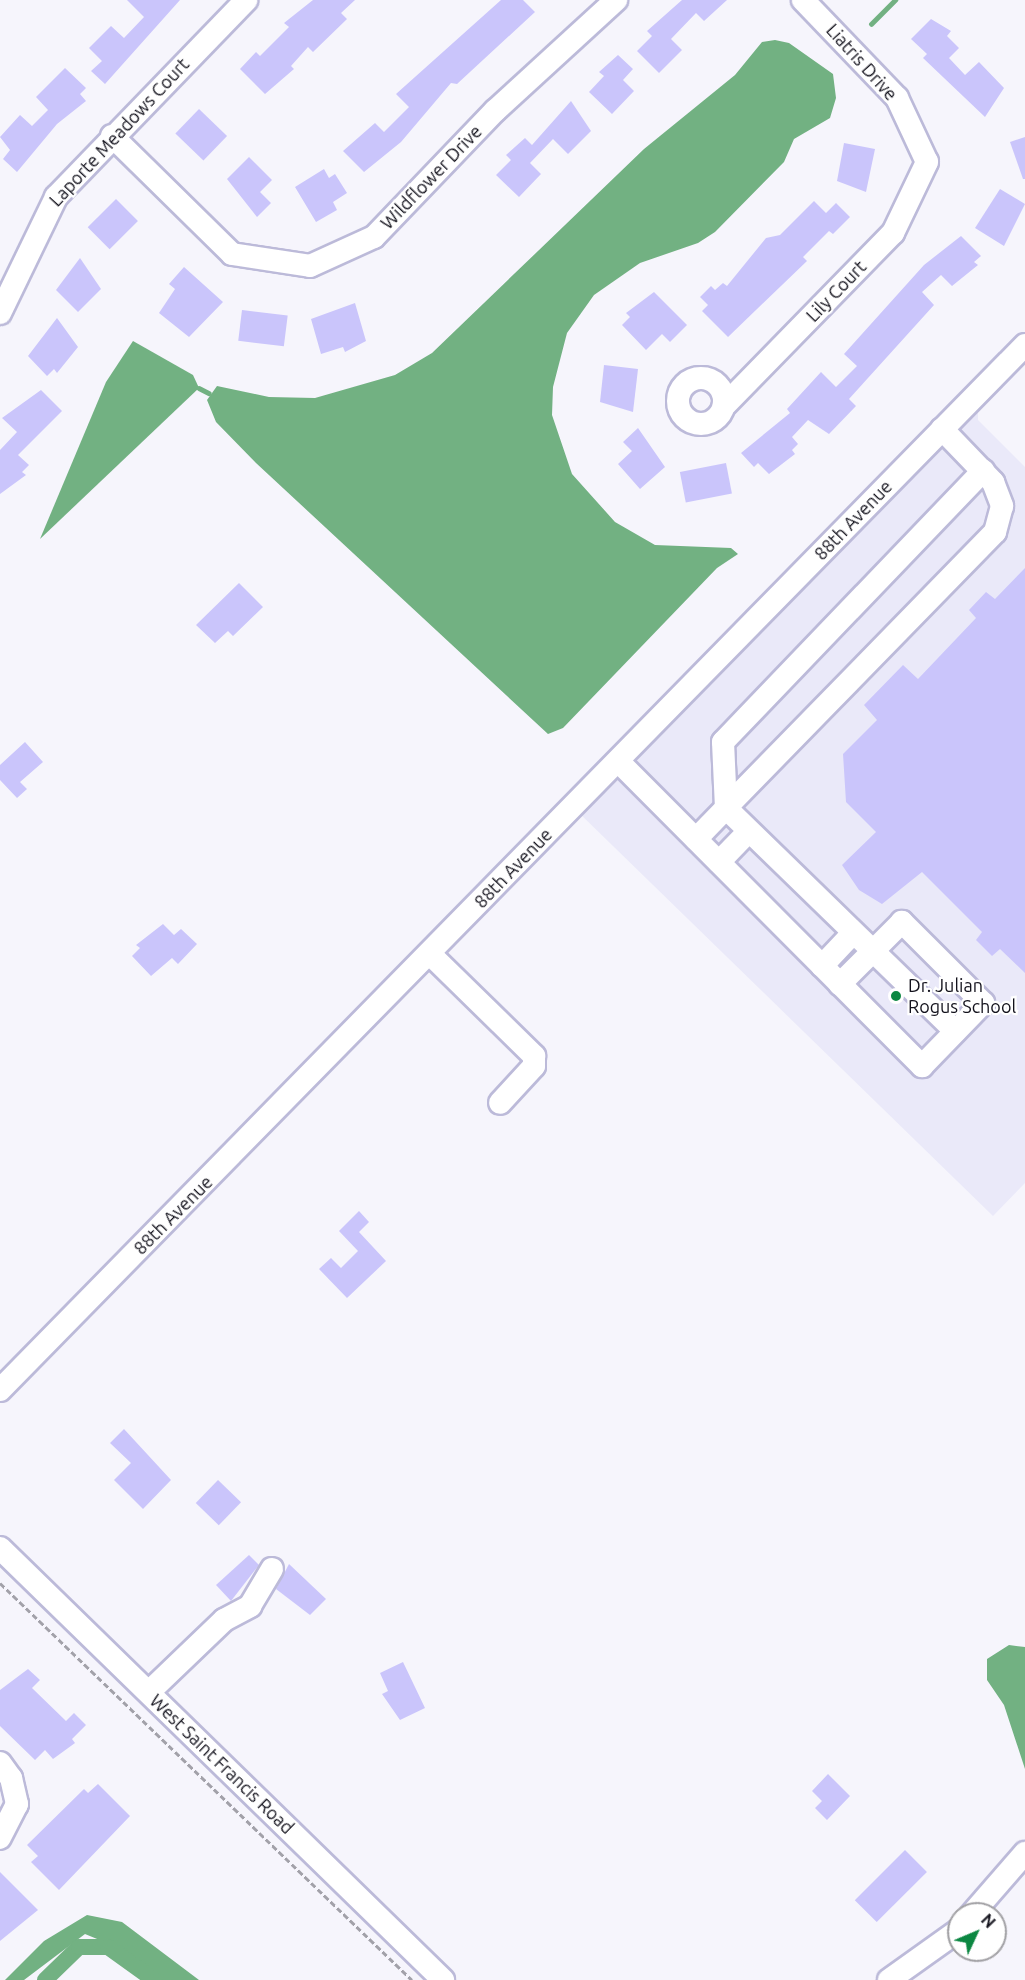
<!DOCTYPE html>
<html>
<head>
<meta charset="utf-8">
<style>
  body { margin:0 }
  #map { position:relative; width:1025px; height:1980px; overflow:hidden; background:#f6f5fc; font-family:Ubuntu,sans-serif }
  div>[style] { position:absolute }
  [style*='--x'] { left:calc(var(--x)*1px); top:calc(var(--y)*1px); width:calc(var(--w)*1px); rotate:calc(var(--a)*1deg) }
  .built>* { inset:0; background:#eae9f9 }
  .water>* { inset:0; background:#72b182 }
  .stream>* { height:4.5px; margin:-2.25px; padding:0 2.25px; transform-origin:2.25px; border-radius:2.25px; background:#72b182 }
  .canal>* { height:16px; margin:-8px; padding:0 8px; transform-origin:8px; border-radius:8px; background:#72b182 }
  .building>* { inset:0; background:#cac5fb; transform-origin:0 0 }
  .path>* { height:3px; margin-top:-1.5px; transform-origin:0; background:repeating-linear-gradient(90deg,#a2a1a9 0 6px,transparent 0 9px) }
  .roads { filter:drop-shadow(2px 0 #bcbad9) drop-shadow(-2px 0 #bcbad9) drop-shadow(0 2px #bcbad9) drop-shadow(0 -2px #bcbad9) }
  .minor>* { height:22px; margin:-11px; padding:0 11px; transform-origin:11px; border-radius:11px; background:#fff }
  .minor>.ring { margin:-11px; padding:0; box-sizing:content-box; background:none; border:22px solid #fff; border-radius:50% }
  .dots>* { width:16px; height:16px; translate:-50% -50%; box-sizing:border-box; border:3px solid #fff; border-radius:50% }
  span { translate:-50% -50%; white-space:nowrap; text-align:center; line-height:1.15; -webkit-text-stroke:4.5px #fff; paint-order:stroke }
  .street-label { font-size:18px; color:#13121c }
  .poi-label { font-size:18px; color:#13121c }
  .left { translate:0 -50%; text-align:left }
  .north { position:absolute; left:947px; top:1902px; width:60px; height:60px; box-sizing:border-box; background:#fff; border:2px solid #a1a0a4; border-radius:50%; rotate:46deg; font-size:16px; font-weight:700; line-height:24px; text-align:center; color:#13121c }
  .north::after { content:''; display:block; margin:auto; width:21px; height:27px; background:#0c8742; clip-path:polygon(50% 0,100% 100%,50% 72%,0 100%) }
</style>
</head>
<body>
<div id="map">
  <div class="built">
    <div style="clip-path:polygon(978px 411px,978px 420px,1025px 467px,1025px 1183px,993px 1216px,576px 810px)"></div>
  </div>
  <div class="water">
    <div style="clip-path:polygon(775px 40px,789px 43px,833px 74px,836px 98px,830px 118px,794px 139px,784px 162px,715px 232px,698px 243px,640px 263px,594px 295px,567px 333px,553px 387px,552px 415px,572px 474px,615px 522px,655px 545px,731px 548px,738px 554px,717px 568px,563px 728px,548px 734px,256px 463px,216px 422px,207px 400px,217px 386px,269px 397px,315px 398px,395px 375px,432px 353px,644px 149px,735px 75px,762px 42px)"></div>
    <div style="clip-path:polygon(133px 341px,193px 375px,199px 388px,40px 539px,106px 382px)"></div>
    <div style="clip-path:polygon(1009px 1645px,1025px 1647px,1025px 1769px,1004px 1705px,987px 1680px,987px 1659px)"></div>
    <div style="clip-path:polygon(87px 1915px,122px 1922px,199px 1980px,159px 1980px,119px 1948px,85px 1934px,24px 1980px,5px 1980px,44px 1941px)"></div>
  </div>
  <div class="stream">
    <div style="--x:871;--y:24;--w:34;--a:-45"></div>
    <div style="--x:199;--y:388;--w:11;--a:27"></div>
  </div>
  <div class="canal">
    <div style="--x:45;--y:1980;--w:47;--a:-44.1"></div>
    <div style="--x:79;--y:1947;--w:29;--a:0"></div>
    <div style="--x:108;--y:1947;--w:57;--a:35.7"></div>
  </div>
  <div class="building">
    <div style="clip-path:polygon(127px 0,180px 0,105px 84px,91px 71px,102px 61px,89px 48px,111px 26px,124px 38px,144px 17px)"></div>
    <div style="clip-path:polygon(313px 0,355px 0,341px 13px,347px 19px,313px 52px,308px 47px,291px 66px,294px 69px,265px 94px,240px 69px,256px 52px,260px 56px,289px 27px,284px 23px)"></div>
    <div style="clip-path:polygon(501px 0,523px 0,535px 12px,457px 84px,451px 83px,401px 142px,364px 172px,343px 151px,375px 123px,384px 132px,409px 107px,396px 94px)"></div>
    <div style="clip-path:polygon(682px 0,727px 0,704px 21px,696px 13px,671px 39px,682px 50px,659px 73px,637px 51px,652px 36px,647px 31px)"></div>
    <div style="clip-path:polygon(931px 19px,951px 31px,947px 36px,959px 48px,949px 58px,965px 75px,979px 62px,1004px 88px,985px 117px,923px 58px,927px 54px,911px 39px)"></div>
    <div style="clip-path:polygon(618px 55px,633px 69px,623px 80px,634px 91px,612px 114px,589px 92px,604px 76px,599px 72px)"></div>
    <div style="clip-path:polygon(65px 68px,86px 88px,80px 94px,86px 101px,57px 124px,17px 172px,3px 159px,10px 150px,0 137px,20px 115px,32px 126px,48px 110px,36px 97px)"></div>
    <div style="clip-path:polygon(571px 101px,591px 131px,568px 154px,553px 139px,530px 163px,541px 174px,519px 197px,496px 175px,511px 160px,506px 155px,525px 138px,532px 145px)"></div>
    <div style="left:199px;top:109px;width:39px;height:34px;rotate:44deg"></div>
    <div style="clip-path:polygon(1025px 137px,1025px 179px,1023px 179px,1010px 142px)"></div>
    <div style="clip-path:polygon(844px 143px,875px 149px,866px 192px,837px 181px)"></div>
    <div style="clip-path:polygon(249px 157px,272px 180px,260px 192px,271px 203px,257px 217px,227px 179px)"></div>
    <div style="clip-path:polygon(324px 169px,329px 178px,335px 174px,347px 193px,333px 202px,337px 210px,316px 222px,295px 187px)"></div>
    <div style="clip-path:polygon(1000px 189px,1025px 204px,1004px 246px,975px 228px)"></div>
    <div style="left:116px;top:199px;width:31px;height:40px;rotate:45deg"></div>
    <div style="clip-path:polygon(814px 201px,826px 213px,836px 203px,850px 217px,833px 234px,829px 231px,803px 257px,807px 261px,728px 337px,702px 311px,708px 305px,700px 297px,711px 286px,715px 290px,723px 283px,727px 286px,766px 238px,780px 235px)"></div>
    <div style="clip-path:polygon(961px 236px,981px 256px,974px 262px,978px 265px,952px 286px,941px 275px,922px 292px,934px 305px,849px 399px,856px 406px,829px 434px,808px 420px,792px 437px,798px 444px,792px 450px,795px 454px,769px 474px,758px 463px,754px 467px,741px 453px,790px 413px,787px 409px,821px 372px,836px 387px,857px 366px,844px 354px,924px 265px)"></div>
    <div style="clip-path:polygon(80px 258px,101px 289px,78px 312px,56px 290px)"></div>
    <div style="clip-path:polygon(184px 267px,223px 302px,189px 337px,159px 313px,175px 289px,169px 284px)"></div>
    <div style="clip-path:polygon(654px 292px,687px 325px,670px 342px,662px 334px,646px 350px,622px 325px,630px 317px,626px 313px)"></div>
    <div style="clip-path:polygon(355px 303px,366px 341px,345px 352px,343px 347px,321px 354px,311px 319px)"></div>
    <div style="left:242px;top:310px;width:46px;height:31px;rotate:7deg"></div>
    <div style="clip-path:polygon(57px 318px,78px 347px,57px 373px,54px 369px,47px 376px,28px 356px)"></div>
    <div style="clip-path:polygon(604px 365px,638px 369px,633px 412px,600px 402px)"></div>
    <div style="clip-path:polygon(41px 390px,62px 411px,18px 455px,29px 465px,22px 472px,26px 475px,0 494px,0 450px,17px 432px,2px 418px)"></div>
    <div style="clip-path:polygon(638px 428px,665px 467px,640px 489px,618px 464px,632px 451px,623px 442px)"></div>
    <div style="left:726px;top:463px;width:31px;height:47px;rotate:79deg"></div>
    <div style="clip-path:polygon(1025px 568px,1025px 973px,1000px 949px,992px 956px,976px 940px,982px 932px,922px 872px,882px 904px,859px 890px,842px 865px,876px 832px,846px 802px,843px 754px,877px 720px,864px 705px,903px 665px,918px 679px,976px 618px,969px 610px,986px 592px,995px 599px)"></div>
    <div style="clip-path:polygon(239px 583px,263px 607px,233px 636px,228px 631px,215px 643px,196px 625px)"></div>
    <div style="clip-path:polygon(25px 742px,43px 762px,20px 782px,27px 789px,17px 798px,0 780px,0 765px)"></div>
    <div style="clip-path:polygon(163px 924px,174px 935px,181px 929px,197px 944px,178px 964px,172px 958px,151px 976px,132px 956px,140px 948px,136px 945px)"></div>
    <div style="clip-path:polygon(359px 1211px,369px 1222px,359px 1232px,386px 1261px,347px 1298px,319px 1269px,331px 1258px,341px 1268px,358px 1251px,339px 1231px)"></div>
    <div style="clip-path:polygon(124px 1429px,171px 1480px,143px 1509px,114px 1480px,131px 1463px,110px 1443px)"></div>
    <div style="left:218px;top:1480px;width:32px;height:32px;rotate:44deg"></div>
    <div style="clip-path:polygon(249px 1555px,259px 1565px,231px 1601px,216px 1585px)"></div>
    <div style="clip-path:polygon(289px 1564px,326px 1599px,310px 1615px,276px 1589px)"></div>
    <div style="clip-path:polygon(403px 1662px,425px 1708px,400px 1720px,382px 1694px,388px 1691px,380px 1673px)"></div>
    <div style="clip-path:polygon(28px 1669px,40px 1680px,32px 1688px,66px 1721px,74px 1713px,86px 1725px,72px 1739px,75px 1743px,53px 1759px,45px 1750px,35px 1760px,0 1726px,0 1690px)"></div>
    <div style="clip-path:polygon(828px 1774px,850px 1796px,827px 1820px,815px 1808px,822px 1801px,812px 1791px)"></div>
    <div style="clip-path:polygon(98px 1784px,130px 1816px,59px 1890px,31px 1862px,38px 1856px,27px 1845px,84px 1789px,88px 1793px)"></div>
    <div style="left:905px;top:1850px;width:31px;height:71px;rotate:45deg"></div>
    <div style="clip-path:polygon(0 1872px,38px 1910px,0 1941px)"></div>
  </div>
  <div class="path">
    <div style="--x:0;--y:1583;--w:572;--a:43.94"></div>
  </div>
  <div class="roads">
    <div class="minor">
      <div style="--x:112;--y:136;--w:168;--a:44.5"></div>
      <div style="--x:232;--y:254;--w:79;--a:8.7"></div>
      <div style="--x:310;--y:266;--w:70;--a:-24.4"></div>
      <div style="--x:374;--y:237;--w:176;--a:-46.2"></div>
      <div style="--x:496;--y:110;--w:163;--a:-42.5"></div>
      <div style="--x:0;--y:313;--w:129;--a:-64.2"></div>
      <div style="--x:56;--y:197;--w:274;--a:-46"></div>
      <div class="ring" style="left:678px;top:378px;width:24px;height:24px"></div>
      <div style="--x:724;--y:406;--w:242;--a:-45.7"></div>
      <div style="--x:893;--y:233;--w:79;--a:-64.4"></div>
      <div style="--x:927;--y:162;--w:71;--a:-115.1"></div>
      <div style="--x:897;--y:98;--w:136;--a:-133.8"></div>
      <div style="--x:942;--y:429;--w:74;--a:46.1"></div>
      <div style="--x:993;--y:482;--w:26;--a:69"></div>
      <div style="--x:1002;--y:506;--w:27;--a:105"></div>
      <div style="--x:995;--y:532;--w:385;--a:134.3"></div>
      <div style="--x:726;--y:808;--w:320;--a:44.2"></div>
      <div style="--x:618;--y:761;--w:431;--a:45.1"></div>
      <div style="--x:922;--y:1066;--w:88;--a:-45.9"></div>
      <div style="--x:983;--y:1003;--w:115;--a:-135"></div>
      <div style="--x:902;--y:922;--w:88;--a:135"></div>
      <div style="--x:696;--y:839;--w:43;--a:-45.9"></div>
      <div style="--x:726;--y:808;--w:66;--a:-92.6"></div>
      <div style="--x:723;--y:742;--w:376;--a:-46.2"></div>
      <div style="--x:719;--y:862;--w:43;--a:-45.9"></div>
      <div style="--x:430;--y:954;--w:146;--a:44.4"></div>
      <div style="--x:534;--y:1056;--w:10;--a:90"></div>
      <div style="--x:534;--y:1066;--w:50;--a:132.6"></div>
      <div style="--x:822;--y:966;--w:44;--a:-46.8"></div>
      <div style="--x:0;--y:1390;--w:1464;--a:-45.55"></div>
      <div style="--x:0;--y:1548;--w:619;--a:44.28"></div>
      <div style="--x:149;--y:1692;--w:104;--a:-43.8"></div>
      <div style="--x:224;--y:1620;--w:30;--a:-28"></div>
      <div style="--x:250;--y:1606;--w:43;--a:-59.3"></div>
      <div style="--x:0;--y:1763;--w:19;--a:54"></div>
      <div style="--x:11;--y:1778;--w:27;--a:77"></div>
      <div style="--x:17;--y:1804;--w:38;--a:117"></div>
      <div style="--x:972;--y:1914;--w:81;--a:-49"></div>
      <div style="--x:889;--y:1980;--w:86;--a:-35.5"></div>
    </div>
  </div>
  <div class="dots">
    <div style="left:896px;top:996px;background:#0c8742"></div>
  </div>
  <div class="street-label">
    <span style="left:862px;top:62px;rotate:48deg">Liatris Drive</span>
    <span style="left:119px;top:132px;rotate:-47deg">Laporte Meadows Court</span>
    <span style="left:431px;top:177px;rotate:-46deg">Wildflower Drive</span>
    <span style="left:836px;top:291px;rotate:-46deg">Lily Court</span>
    <span style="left:853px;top:520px;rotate:-46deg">88th Avenue</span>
    <span style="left:513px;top:868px;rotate:-46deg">88th Avenue</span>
    <span style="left:173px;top:1215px;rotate:-45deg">88th Avenue</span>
    <span style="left:222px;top:1764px;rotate:44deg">West Saint Francis Road</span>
  </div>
  <div class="poi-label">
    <span class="left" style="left:908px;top:996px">Dr. Julian<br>Rogus School</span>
  </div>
  <div class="north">N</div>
</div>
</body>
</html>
